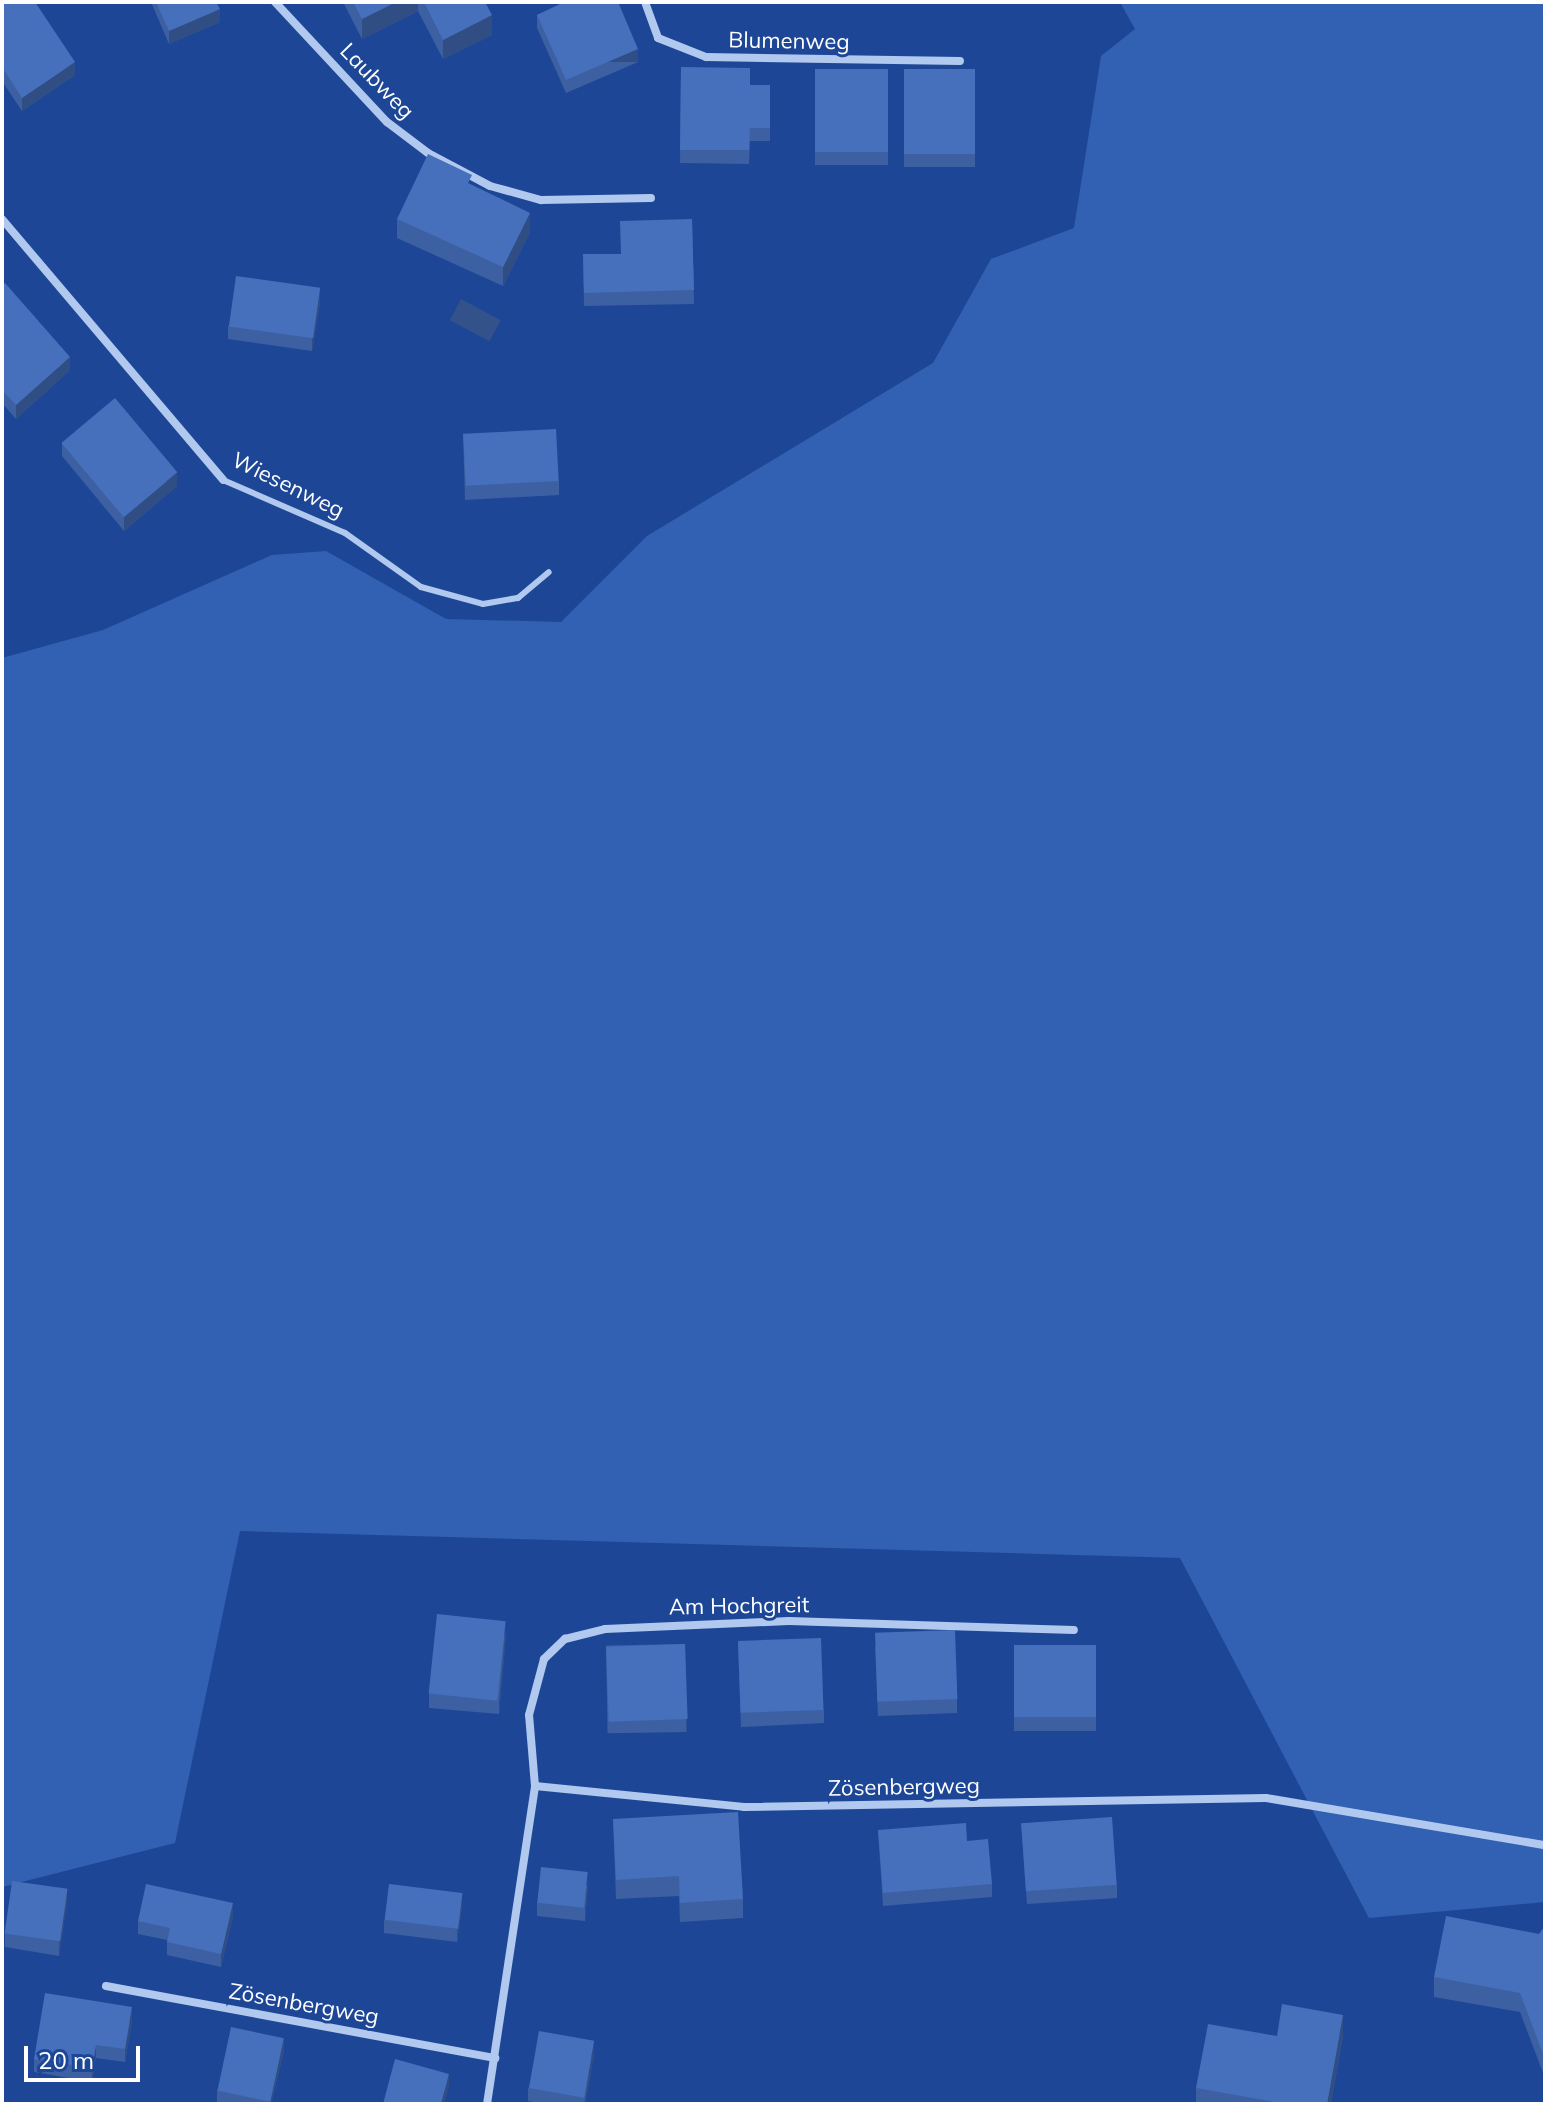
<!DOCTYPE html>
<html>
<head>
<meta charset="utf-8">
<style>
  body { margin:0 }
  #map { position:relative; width:1547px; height:2106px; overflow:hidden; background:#1d4796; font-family:Mulish,sans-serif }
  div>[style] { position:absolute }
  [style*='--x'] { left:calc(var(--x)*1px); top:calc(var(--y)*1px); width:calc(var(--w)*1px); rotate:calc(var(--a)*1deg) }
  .green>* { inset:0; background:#3260b3 }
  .water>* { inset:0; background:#33518b; transform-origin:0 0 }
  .lane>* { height:6px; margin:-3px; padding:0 3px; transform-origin:3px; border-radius:3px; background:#b1c8ef }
  .street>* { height:8px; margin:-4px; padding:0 4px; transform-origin:4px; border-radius:4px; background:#b1c8ef }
  .wall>* { inset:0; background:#3c60a2; transform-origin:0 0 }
  .shaded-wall>* { inset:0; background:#314e84; transform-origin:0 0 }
  .building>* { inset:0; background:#4670bc; transform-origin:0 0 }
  span { translate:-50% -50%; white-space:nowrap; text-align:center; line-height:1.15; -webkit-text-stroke:6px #1d4796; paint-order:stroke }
  .street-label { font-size:22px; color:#fff }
  .frame { position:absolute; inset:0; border:4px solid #fff; pointer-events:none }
  .scale { position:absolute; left:24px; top:2046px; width:116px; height:36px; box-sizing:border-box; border:4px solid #fff; border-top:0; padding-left:10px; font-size:24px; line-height:28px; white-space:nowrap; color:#fff; -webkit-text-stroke:6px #1d4796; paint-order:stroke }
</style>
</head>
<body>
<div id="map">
  <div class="green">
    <div style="clip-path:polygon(1120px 2px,1545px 2px,1545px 1902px,1369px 1918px,1180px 1558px,240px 1531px,175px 1843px,2px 1887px,2px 658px,103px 630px,272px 555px,326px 551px,446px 619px,561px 622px,647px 536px,933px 363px,991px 259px,1074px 228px,1101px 56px,1135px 29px)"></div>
  </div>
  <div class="water">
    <div style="left:461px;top:299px;width:45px;height:24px;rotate:28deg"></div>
  </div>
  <div class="lane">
    <div style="--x:223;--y:480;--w:133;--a:23.5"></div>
    <div style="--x:345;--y:533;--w:93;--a:35.4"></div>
    <div style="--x:421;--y:587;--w:64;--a:15.3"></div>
    <div style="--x:483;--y:604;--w:36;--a:-10"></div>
    <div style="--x:518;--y:598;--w:40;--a:-40"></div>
  </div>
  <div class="street">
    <div style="--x:275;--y:2;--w:164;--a:47"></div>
    <div style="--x:387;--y:122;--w:51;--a:37.1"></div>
    <div style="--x:428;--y:153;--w:70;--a:28"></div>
    <div style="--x:490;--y:186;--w:53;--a:15.4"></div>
    <div style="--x:541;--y:200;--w:110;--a:-1"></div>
    <div style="--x:645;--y:2;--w:38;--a:70"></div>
    <div style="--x:658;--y:38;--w:52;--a:21.6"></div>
    <div style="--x:706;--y:57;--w:254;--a:0.9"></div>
    <div style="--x:2;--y:219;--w:342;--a:49.7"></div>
    <div style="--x:535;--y:1786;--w:71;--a:-94.8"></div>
    <div style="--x:529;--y:1715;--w:58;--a:-75"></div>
    <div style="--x:544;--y:1659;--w:29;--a:-44"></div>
    <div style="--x:565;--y:1639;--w:41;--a:-14"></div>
    <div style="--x:605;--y:1629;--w:184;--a:-2.5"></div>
    <div style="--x:789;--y:1621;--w:285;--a:1.8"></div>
    <div style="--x:106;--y:1986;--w:396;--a:10.5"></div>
    <div style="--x:487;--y:2104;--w:322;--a:-81.4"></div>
    <div style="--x:535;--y:1786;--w:210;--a:5.7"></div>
    <div style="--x:744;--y:1807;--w:522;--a:-0.99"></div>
    <div style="--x:1266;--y:1798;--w:283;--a:9.6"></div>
  </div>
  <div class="wall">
    <div style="clip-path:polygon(2px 2px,75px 75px,22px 111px,2px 81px)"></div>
    <div style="clip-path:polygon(151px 2px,216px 2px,220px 22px,169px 44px)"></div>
    <div style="clip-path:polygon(343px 2px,485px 2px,492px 35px,443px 59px,418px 11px,362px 39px)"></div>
    <div style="clip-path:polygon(564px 2px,618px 2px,638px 62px,566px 93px,537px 28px,537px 15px)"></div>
    <div style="clip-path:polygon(681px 67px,750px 85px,770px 85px,770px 141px,750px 141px,749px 164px,680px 163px)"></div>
    <div style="left:815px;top:69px;width:73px;height:96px"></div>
    <div style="left:904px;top:69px;width:71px;height:98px"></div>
    <div style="clip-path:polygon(472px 185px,530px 232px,503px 286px,397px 238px,397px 219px)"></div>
    <div style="clip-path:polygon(692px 219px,694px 304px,584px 306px,583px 254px,621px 254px)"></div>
    <div style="clip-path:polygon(2px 286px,70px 370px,16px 419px,2px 403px)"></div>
    <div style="clip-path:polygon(320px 302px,312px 351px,228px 339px,228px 326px)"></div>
    <div style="clip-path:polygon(463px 434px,559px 481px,559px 495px,465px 500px)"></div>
    <div style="clip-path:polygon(62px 443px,177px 486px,124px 531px,62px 456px)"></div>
    <div style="clip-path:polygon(506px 1634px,499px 1714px,429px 1708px,429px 1694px)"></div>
    <div style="clip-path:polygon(738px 1642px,824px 1710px,824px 1723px,741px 1727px)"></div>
    <div style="left:685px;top:1644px;width:88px;height:79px;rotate:89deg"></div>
    <div style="left:1014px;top:1645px;width:82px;height:86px"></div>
    <div style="clip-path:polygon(875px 1646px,957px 1699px,957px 1713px,878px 1716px)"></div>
    <div style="clip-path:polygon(613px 1819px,743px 1899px,743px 1918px,680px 1922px,679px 1896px,616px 1899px)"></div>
    <div style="clip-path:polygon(1021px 1823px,1117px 1885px,1117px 1898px,1027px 1904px)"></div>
    <div style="clip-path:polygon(878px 1830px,967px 1841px,992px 1884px,992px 1897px,883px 1906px)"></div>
    <div style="clip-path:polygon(588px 1885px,585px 1921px,537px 1916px,537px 1903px)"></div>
    <div style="clip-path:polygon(67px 1902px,59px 1956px,5px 1947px,5px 1934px)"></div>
    <div style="clip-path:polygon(462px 1906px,457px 1942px,384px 1933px,384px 1920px)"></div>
    <div style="clip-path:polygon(233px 1916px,221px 1967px,167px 1955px,167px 1940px,138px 1934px,138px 1921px)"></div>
    <div style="clip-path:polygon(1545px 1926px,1545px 2078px,1520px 2012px,1434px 1997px,1434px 1977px,1539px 1934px)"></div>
    <div style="clip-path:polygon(132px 2021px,125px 2062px,96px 2058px,92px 2082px,34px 2072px,34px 2059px)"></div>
    <div style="clip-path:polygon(1343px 2035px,1331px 2104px,1196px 2104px,1196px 2088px,1277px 2036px)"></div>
    <div style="clip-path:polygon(284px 2051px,271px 2104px,217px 2103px,217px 2090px)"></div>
    <div style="clip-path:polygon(594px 2055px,585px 2104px,544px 2104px,528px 2101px,528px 2088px)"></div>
  </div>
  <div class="shaded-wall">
    <div style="clip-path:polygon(396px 2px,418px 2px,418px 11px,362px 39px,362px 19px)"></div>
    <div style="clip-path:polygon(220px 9px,220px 22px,169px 44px,169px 31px)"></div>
    <div style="clip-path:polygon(492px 15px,492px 35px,443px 59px,443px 40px)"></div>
    <div style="left:638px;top:49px;width:13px;height:78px;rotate:90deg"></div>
    <div style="clip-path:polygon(75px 62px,75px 75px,22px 111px,22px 98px)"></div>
    <div style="clip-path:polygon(530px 213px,530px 232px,503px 286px,503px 267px)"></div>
    <div style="clip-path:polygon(320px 288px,320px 302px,312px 351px,312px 338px)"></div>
    <div style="clip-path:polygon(70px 357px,70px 370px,16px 419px,16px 405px)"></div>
    <div style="clip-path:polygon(177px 473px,177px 486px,124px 531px,124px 517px)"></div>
    <div style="clip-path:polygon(506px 1621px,506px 1634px,499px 1714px,499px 1701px)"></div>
    <div style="clip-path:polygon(588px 1872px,588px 1885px,585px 1921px,585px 1908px)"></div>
    <div style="clip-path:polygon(67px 1889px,67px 1902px,59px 1956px,59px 1942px)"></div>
    <div style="clip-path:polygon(462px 1893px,462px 1906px,457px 1942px,457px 1929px)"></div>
    <div style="clip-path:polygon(233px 1903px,233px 1916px,221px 1967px,221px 1954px)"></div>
    <div style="clip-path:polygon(132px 2007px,132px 2021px,125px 2062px,125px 2049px)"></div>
    <div style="clip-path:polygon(1343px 2015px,1343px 2035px,1331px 2104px,1327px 2104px)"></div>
    <div style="clip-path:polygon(284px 2038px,284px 2051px,271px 2104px,269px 2104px)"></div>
    <div style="clip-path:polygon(594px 2041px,594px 2055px,585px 2104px,584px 2104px)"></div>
    <div style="clip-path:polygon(96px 2045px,96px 2058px,92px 2082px,92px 2068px)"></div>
    <div style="clip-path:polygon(449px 2074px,449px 2087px,444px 2104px,441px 2104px)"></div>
  </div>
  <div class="building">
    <div style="clip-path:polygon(2px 2px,35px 2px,75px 62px,22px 98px,2px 67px)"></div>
    <div style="clip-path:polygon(156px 2px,216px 2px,220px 9px,169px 31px)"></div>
    <div style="clip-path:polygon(353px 2px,396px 2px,362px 19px)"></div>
    <div style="clip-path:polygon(424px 2px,485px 2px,492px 15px,443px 40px)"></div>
    <div style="clip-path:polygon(565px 2px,618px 2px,638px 49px,566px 80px,537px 15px)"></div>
    <div style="clip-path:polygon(681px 67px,750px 68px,750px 85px,770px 85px,770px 128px,750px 128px,749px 150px,680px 150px)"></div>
    <div style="left:815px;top:69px;width:73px;height:83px"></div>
    <div style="left:904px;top:69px;width:71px;height:85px"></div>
    <div style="clip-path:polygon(428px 154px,472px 175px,468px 183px,530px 213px,503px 267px,397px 219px)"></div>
    <div style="clip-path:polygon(692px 219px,694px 290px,584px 293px,583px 254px,621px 254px,620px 221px)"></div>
    <div style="left:236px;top:276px;width:85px;height:51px;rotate:8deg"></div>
    <div style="clip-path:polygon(5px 283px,70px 357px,16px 405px,2px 390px,2px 286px)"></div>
    <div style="left:115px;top:398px;width:97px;height:70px;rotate:50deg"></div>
    <div style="left:556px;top:429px;width:52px;height:93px;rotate:87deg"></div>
    <div style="left:437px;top:1614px;width:69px;height:80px;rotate:6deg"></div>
    <div style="left:955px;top:1630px;width:69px;height:80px;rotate:88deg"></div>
    <div style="left:821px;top:1638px;width:72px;height:83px;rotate:88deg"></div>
    <div style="left:685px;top:1644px;width:75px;height:79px;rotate:88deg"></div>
    <div style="left:1014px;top:1645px;width:82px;height:72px"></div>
    <div style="clip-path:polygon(738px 1812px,743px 1899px,680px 1903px,679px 1876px,616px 1880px,613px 1819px)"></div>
    <div style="left:1112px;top:1817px;width:68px;height:91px;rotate:86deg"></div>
    <div style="clip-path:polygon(966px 1823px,967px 1841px,988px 1839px,992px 1884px,883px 1893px,878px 1830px)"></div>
    <div style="left:541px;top:1867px;width:47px;height:36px;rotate:6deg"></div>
    <div style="left:12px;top:1881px;width:56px;height:53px;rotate:8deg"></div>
    <div style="clip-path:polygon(146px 1884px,233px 1903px,221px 1954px,167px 1942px,170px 1928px,138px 1921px)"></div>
    <div style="left:389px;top:1884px;width:74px;height:36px;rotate:7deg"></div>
    <div style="clip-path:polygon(1446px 1916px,1539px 1934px,1545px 1926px,1545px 2059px,1520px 1993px,1434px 1977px)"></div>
    <div style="clip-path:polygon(45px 1993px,132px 2007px,125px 2049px,96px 2045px,92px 2068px,34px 2059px)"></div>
    <div style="clip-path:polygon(1282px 2004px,1343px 2015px,1327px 2104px,1286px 2104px,1196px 2088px,1208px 2024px,1277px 2036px)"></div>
    <div style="left:231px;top:2027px;width:54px;height:65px;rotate:12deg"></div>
    <div style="left:539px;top:2031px;width:56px;height:58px;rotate:10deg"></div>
    <div style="clip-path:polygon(395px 2059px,449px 2074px,441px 2104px,383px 2104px)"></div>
  </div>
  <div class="street-label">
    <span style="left:789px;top:41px;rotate:1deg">Blumenweg</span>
    <span style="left:377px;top:81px;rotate:46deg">Laubweg</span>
    <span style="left:288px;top:485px;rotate:26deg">Wiesenweg</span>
    <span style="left:739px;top:1606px;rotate:-1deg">Am Hochgreit</span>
    <span style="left:904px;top:1787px;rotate:-1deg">Zösenbergweg</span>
    <span style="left:304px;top:2004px;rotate:10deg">Zösenbergweg</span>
  </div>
  <div class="frame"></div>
  <div class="scale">20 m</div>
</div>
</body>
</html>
